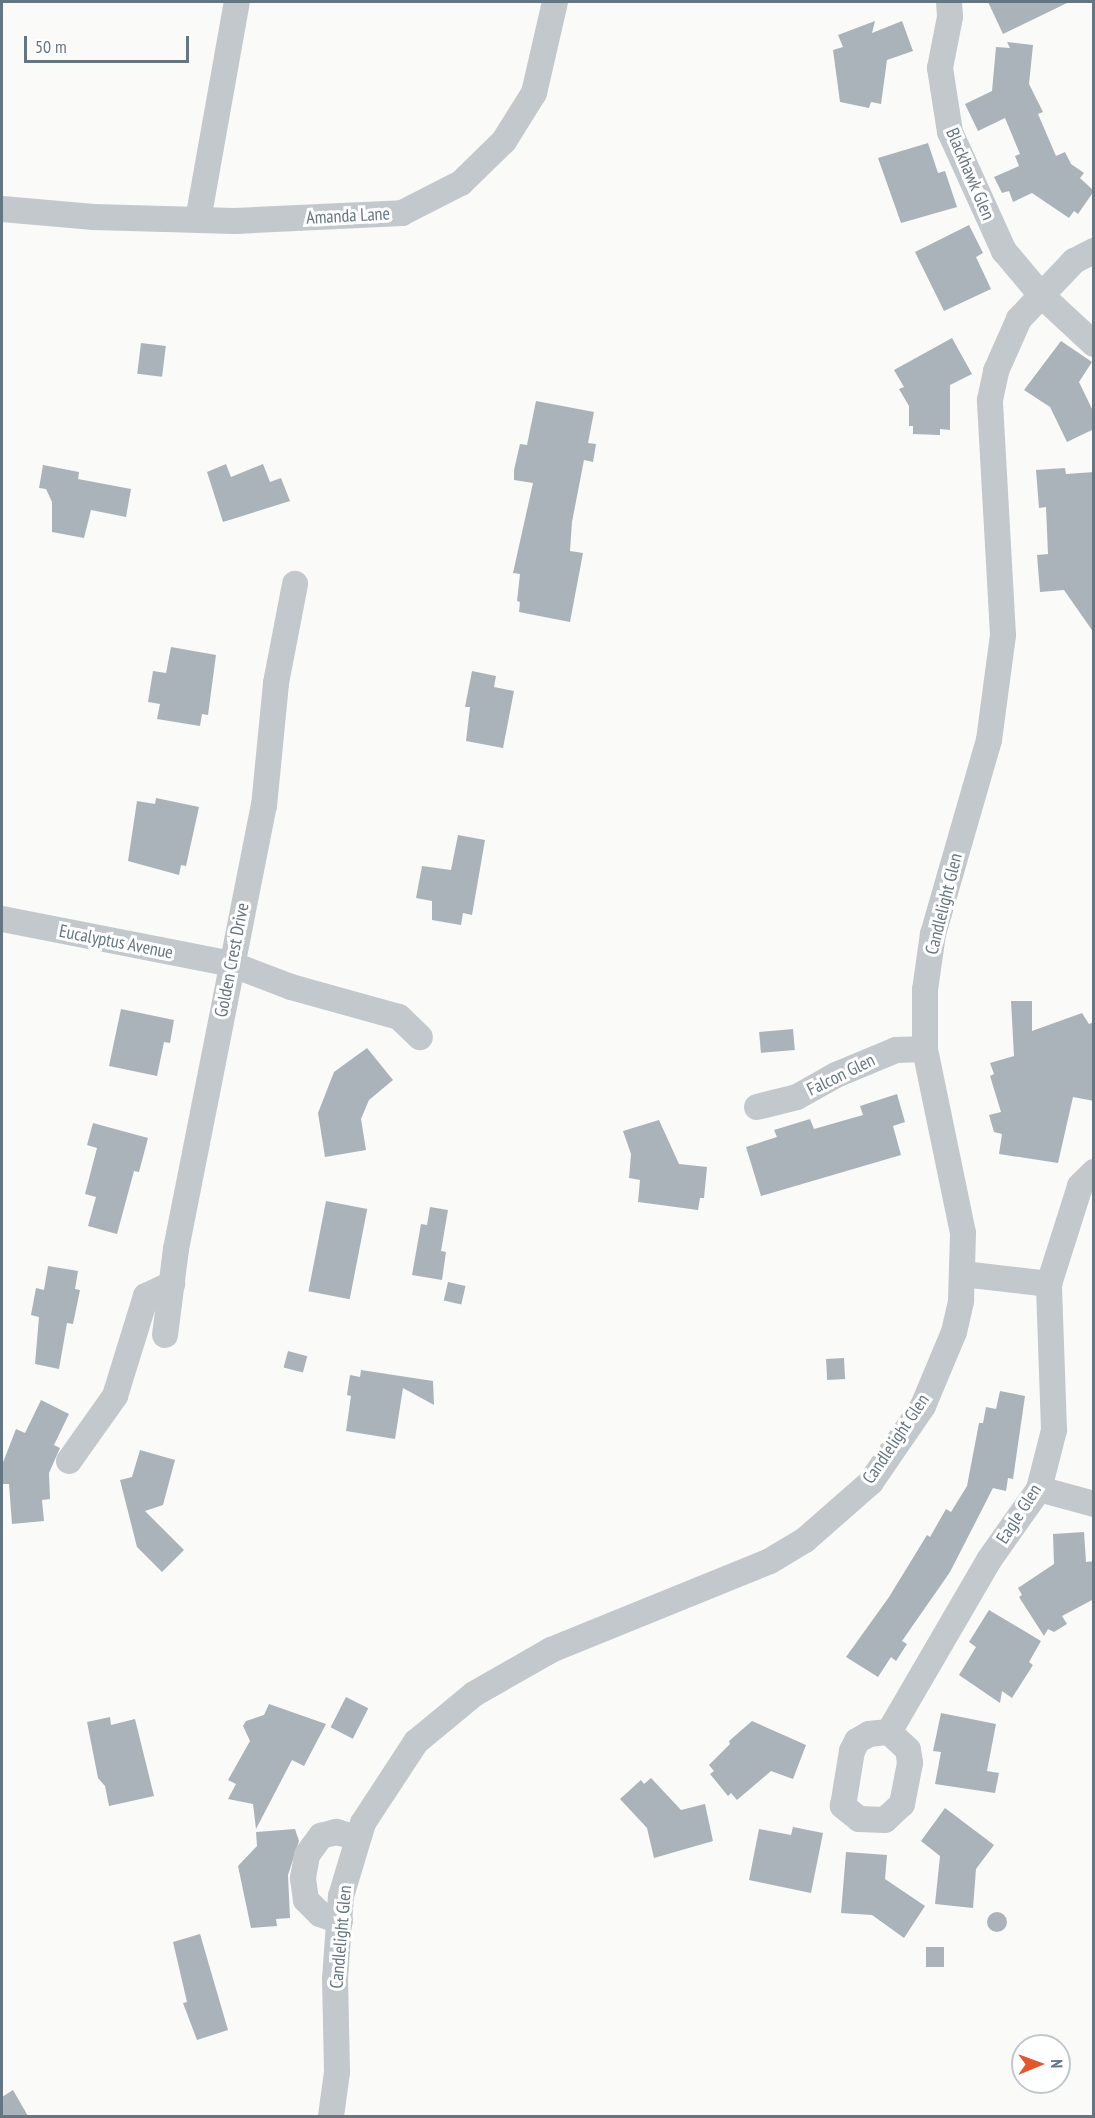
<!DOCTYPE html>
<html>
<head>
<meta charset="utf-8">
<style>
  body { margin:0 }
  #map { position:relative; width:1095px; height:2118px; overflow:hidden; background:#fafaf8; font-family:"PT Sans Narrow",sans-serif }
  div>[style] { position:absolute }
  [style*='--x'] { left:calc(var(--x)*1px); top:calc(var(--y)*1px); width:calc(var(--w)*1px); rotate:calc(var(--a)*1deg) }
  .building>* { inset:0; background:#aab3b9; transform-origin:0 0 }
  .round { border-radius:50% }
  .minor>* { height:26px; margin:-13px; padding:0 13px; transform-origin:13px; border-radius:13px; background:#c3c8cc }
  span { translate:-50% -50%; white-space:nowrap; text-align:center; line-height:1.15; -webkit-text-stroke:6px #fff; paint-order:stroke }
  .street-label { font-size:18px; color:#657683 }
  .frame { position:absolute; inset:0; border:3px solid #657683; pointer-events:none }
  .north { position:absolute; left:1011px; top:2034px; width:60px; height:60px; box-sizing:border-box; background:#fff; border:2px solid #c1c8cd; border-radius:50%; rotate:89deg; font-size:16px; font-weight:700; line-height:24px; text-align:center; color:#657683 }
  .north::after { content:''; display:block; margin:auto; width:21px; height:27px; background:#e4572e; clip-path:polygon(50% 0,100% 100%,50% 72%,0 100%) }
  .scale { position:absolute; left:24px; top:36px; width:165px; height:27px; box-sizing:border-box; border:3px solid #657683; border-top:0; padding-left:8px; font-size:18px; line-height:21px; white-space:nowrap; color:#657683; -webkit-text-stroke:4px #fff; paint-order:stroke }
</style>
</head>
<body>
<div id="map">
  <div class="building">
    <div style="clip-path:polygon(988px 2px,1069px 2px,1003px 34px)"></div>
    <div style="clip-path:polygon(875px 21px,872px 33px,902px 21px,913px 51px,887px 60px,881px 104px,871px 102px,869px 108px,840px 102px,833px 50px,843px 47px,838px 35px)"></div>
    <div style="clip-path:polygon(1007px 42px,1033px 45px,1029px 84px,1043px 112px,1038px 114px,1056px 156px,1065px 152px,1071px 164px,1084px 173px,1080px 178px,1094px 191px,1078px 214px,1074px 211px,1069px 218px,1032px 193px,1013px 202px,1009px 191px,1002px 193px,994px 177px,1019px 166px,1015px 156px,1020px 154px,1005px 118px,978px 131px,965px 104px,992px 91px,996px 47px,1010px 48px)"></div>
    <div style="clip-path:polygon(928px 143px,938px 173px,945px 171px,957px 207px,901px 223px,878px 158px)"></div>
    <div style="clip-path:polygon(969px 225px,983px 253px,976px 257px,991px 289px,944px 311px,915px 252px)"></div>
    <div style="clip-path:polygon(952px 338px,972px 374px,950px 385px,950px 430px,940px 429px,940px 435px,913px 434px,913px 426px,909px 426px,909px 406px,899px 389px,904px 387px,894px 370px)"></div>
    <div style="clip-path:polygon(1061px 341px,1092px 362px,1079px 382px,1094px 413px,1094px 429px,1067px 442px,1050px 407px,1024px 390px)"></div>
    <div style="left:141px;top:343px;width:25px;height:31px;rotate:7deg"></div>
    <div style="clip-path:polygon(536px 401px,594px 412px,588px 443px,596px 444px,593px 462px,584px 460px,572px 522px,570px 551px,583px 553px,570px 622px,519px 612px,520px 602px,517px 601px,520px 574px,513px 573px,533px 483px,514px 480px,514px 470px,520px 444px,527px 445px)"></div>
    <div style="clip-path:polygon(226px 464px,231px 477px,263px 464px,270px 482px,281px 478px,290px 501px,223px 522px,207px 472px)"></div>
    <div style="clip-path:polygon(43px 465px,79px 472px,78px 479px,131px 489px,126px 517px,91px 510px,84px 538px,52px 532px,52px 502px,46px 489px,39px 488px)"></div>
    <div style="clip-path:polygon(1065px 468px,1066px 474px,1094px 472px,1094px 633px,1064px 590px,1040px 592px,1037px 555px,1048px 554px,1046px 507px,1039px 508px,1036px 470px)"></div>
    <div style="clip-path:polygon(171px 647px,216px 655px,208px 715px,202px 714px,200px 726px,157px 719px,160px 704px,148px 702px,153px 671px,166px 673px)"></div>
    <div style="clip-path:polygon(472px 671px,496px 676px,494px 687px,514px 691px,503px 748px,466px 741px,470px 707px,465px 707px)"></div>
    <div style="clip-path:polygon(156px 798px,199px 807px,186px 866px,181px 865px,179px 875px,128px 861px,137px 801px,155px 804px)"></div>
    <div style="clip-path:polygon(458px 835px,485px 840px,472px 915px,463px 913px,461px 925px,432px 920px,432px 901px,416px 898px,422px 866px,451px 870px)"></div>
    <div style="clip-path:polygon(1011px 1001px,1032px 1001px,1032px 1031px,1082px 1013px,1089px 1024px,1094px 1022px,1094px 1101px,1073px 1097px,1058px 1163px,999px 1154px,1002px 1134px,994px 1132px,989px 1115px,1001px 1112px,990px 1076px,994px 1074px,990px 1063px,1014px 1056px)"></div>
    <div style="clip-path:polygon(121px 1009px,174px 1020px,170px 1043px,164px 1042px,157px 1076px,109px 1066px)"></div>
    <div style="left:793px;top:1029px;width:21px;height:34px;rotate:85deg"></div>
    <div style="clip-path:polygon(367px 1048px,393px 1080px,369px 1100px,361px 1119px,366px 1150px,325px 1157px,318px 1113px,334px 1072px)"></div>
    <div style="clip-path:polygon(897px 1094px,905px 1122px,893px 1126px,901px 1155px,761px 1196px,746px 1147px,777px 1137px,774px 1130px,810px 1119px,814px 1129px,863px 1115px,860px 1106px)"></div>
    <div style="clip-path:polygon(659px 1120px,679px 1164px,707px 1167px,704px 1198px,700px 1198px,698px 1210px,638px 1202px,640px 1180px,629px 1178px,631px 1154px,623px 1131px)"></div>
    <div style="clip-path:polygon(93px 1123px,148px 1138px,139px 1172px,134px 1171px,117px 1234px,88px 1226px,96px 1197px,85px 1194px,97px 1148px,87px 1145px)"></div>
    <div style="left:326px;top:1201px;width:42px;height:92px;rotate:11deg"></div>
    <div style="clip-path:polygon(430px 1207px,448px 1210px,441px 1251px,446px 1252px,442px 1280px,412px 1275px,421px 1224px,427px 1225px)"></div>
    <div style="clip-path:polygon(48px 1266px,78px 1271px,75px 1289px,80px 1290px,73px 1324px,67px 1323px,59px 1369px,35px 1364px,39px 1317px,31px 1315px,36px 1288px,44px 1290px)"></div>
    <div style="left:448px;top:1282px;width:18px;height:19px;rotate:13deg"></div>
    <div style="left:288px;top:1351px;width:20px;height:17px;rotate:15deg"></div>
    <div style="left:844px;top:1358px;width:21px;height:18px;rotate:87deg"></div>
    <div style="clip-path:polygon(361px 1370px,433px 1381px,434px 1405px,403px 1388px,395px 1439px,346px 1431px,351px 1396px,347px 1395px,350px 1375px,360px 1377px)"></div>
    <div style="clip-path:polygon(1000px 1391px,1025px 1396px,1013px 1479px,1008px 1478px,1006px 1491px,993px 1488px,950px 1572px,902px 1641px,907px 1644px,896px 1661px,891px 1657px,878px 1677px,846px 1657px,889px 1597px,927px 1535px,930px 1537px,946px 1509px,951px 1512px,967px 1486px,979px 1423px,983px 1423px,986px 1407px,996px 1409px)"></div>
    <div style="clip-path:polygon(41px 1400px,69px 1414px,54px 1445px,60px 1448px,49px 1473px,50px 1499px,42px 1500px,44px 1521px,12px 1524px,9px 1484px,2px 1484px,2px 1465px,16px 1429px,25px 1433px)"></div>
    <div style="clip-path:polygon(140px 1450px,175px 1460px,163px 1505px,145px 1511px,184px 1550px,162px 1572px,137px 1547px,120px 1480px,132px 1477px)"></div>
    <div style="clip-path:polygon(1084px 1532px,1086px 1562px,1094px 1561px,1094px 1599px,1062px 1616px,1067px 1624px,1054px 1632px,1048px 1629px,1044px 1636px,1019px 1597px,1022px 1595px,1018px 1588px,1054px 1564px,1053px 1534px)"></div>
    <div style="clip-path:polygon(989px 1610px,1041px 1641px,1029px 1662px,1033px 1665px,1012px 1698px,1002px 1691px,1000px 1703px,959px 1675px,976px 1647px,969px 1642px)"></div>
    <div style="left:346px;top:1697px;width:25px;height:34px;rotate:27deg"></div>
    <div style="clip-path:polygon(269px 1704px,326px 1724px,304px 1766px,292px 1760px,256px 1829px,253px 1804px,228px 1799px,236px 1784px,228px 1780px,250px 1741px,243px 1726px,246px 1721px,264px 1715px)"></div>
    <div style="clip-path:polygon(941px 1713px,996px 1724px,987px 1771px,999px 1773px,995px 1793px,935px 1784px,941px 1752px,933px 1751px)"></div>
    <div style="clip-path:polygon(110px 1717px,111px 1725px,135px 1719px,154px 1796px,109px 1806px,105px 1786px,98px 1778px,87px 1722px)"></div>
    <div style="clip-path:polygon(752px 1721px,806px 1745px,793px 1779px,771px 1771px,737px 1800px,731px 1793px,728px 1796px,710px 1774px,714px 1771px,709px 1765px,730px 1744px,729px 1741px)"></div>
    <div style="clip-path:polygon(651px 1778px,681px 1810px,705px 1804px,713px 1841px,654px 1858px,647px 1828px,620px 1799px,641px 1780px,644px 1784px)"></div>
    <div style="clip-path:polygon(945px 1808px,994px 1845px,976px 1869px,973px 1908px,935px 1904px,940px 1856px,921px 1841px)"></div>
    <div style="clip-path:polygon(793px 1827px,823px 1833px,811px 1893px,749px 1880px,759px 1829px,791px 1835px)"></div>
    <div style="clip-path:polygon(295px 1829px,299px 1841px,288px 1875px,290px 1918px,276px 1919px,277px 1926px,251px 1928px,238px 1866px,257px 1846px,256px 1832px)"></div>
    <div style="clip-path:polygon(846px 1852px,887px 1855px,885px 1879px,925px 1906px,904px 1938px,872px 1915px,841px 1913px)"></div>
    <div class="round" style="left:987px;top:1912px;width:20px;height:20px"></div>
    <div style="clip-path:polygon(200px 1934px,228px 2030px,197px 2040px,183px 2003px,187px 2002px,173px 1942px)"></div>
    <div style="left:926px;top:1947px;width:18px;height:20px"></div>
    <div style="clip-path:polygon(13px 2090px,28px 2116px,2px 2116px,2px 2097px)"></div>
  </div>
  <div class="minor">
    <div style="--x:949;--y:2;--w:15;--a:86"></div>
    <div style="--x:950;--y:17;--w:52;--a:101.1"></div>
    <div style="--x:940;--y:68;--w:65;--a:81.1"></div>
    <div style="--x:950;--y:132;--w:131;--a:65.6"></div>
    <div style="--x:1004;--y:251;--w:57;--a:49.9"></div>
    <div style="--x:1041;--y:295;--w:72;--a:42.8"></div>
    <div style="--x:2;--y:209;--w:92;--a:5"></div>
    <div style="--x:94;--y:217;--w:141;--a:1.6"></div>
    <div style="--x:235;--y:221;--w:167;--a:-2.7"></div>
    <div style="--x:402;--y:213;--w:66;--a:-27"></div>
    <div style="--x:461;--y:183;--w:60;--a:-44.3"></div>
    <div style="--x:504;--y:141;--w:57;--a:-58"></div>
    <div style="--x:534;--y:93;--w:93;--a:-77"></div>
    <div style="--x:198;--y:220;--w:221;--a:-79.9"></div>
    <div style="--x:2;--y:919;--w:233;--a:11.1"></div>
    <div style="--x:231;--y:964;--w:64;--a:21"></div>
    <div style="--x:291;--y:987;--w:112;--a:15.5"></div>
    <div style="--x:399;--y:1017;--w:29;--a:44"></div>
    <div style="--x:757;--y:1107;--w:41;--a:-14"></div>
    <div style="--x:797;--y:1097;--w:45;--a:-29.4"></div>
    <div style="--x:836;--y:1075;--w:65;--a:-22.6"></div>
    <div style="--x:896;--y:1050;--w:29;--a:-2"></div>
    <div style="--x:963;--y:1274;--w:87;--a:6.6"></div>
    <div style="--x:165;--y:1335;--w:87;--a:-82.7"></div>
    <div style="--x:176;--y:1249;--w:452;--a:-78.8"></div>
    <div style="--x:264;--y:806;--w:124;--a:-84.4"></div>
    <div style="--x:276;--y:683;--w:101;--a:-79.1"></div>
    <div style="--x:69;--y:1461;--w:80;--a:-54.7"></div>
    <div style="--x:115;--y:1396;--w:105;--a:-72.8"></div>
    <div style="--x:146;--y:1296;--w:29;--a:-25"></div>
    <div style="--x:1039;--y:1489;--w:57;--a:15.3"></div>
    <div style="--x:889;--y:1732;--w:199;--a:-59.8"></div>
    <div style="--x:989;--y:1560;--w:87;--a:-54.8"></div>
    <div style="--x:1039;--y:1489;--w:61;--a:-75.7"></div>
    <div style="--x:1054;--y:1430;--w:146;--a:-92"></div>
    <div style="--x:1049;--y:1284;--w:103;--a:-72.4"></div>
    <div style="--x:1080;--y:1186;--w:20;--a:-45"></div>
    <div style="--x:889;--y:1732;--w:26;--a:43"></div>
    <div style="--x:908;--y:1750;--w:13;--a:81"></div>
    <div style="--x:910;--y:1763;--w:42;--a:101"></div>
    <div style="--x:902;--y:1804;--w:23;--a:137"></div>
    <div style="--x:885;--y:1820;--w:26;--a:-178"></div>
    <div style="--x:859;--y:1819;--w:21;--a:-141"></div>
    <div style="--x:843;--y:1806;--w:56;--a:-80.7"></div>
    <div style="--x:852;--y:1751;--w:11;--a:-63"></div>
    <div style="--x:857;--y:1741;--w:14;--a:-30"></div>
    <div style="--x:869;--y:1734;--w:20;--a:-6"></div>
    <div style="--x:340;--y:1921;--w:21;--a:-161"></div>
    <div style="--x:320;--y:1914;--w:20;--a:-135"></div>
    <div style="--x:306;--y:1900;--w:22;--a:-98"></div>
    <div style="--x:303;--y:1878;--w:23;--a:-80"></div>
    <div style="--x:307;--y:1855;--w:24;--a:-54"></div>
    <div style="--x:321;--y:1836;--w:16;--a:-15"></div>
    <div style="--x:336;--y:1832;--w:23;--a:15"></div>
    <div style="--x:331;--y:2116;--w:44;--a:-82.2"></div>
    <div style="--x:337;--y:2072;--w:93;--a:-91.2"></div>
    <div style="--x:335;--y:1979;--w:83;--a:-85.9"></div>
    <div style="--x:341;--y:1896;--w:76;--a:-73.2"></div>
    <div style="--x:363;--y:1823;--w:97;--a:-56.8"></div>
    <div style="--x:416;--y:1742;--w:75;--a:-39.6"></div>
    <div style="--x:474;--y:1694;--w:89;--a:-29.7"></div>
    <div style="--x:551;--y:1650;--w:236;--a:-22.1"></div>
    <div style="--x:770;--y:1561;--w:41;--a:-31"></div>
    <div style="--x:805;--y:1540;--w:88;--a:-41.3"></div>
    <div style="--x:871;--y:1482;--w:92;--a:-55.6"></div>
    <div style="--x:923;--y:1406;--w:80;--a:-67.3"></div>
    <div style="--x:954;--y:1332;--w:32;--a:-77"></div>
    <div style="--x:961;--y:1301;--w:68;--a:-88.3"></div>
    <div style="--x:963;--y:1233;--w:188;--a:-101.7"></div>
    <div style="--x:925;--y:1049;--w:59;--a:-90"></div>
    <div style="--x:925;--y:990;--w:57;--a:-81.9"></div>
    <div style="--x:933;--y:934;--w:202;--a:-73.9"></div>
    <div style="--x:989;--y:740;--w:106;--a:-82.4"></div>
    <div style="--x:1003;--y:635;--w:235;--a:-93.2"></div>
    <div style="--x:990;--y:400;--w:30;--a:-78"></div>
    <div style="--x:996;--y:371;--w:57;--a:-66.1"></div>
    <div style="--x:1019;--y:319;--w:80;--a:-46.5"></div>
    <div style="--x:1074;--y:261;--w:22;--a:-27"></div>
  </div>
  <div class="street-label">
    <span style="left:970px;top:174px;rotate:67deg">Blackhawk Glen</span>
    <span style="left:348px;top:216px;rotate:-3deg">Amanda Lane</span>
    <span style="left:944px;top:904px;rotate:-76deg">Candlelight Glen</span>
    <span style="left:116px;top:942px;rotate:11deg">Eucalyptus Avenue</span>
    <span style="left:232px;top:960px;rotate:-79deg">Golden Crest Drive</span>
    <span style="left:841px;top:1075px;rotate:-26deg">Falcon Glen</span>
    <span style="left:896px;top:1439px;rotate:-56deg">Candlelight Glen</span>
    <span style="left:1019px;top:1514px;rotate:-57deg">Eagle Glen</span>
    <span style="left:341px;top:1937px;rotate:-85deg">Candlelight Glen</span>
  </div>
  <div class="frame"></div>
  <div class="north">N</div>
  <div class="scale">50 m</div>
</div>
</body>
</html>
